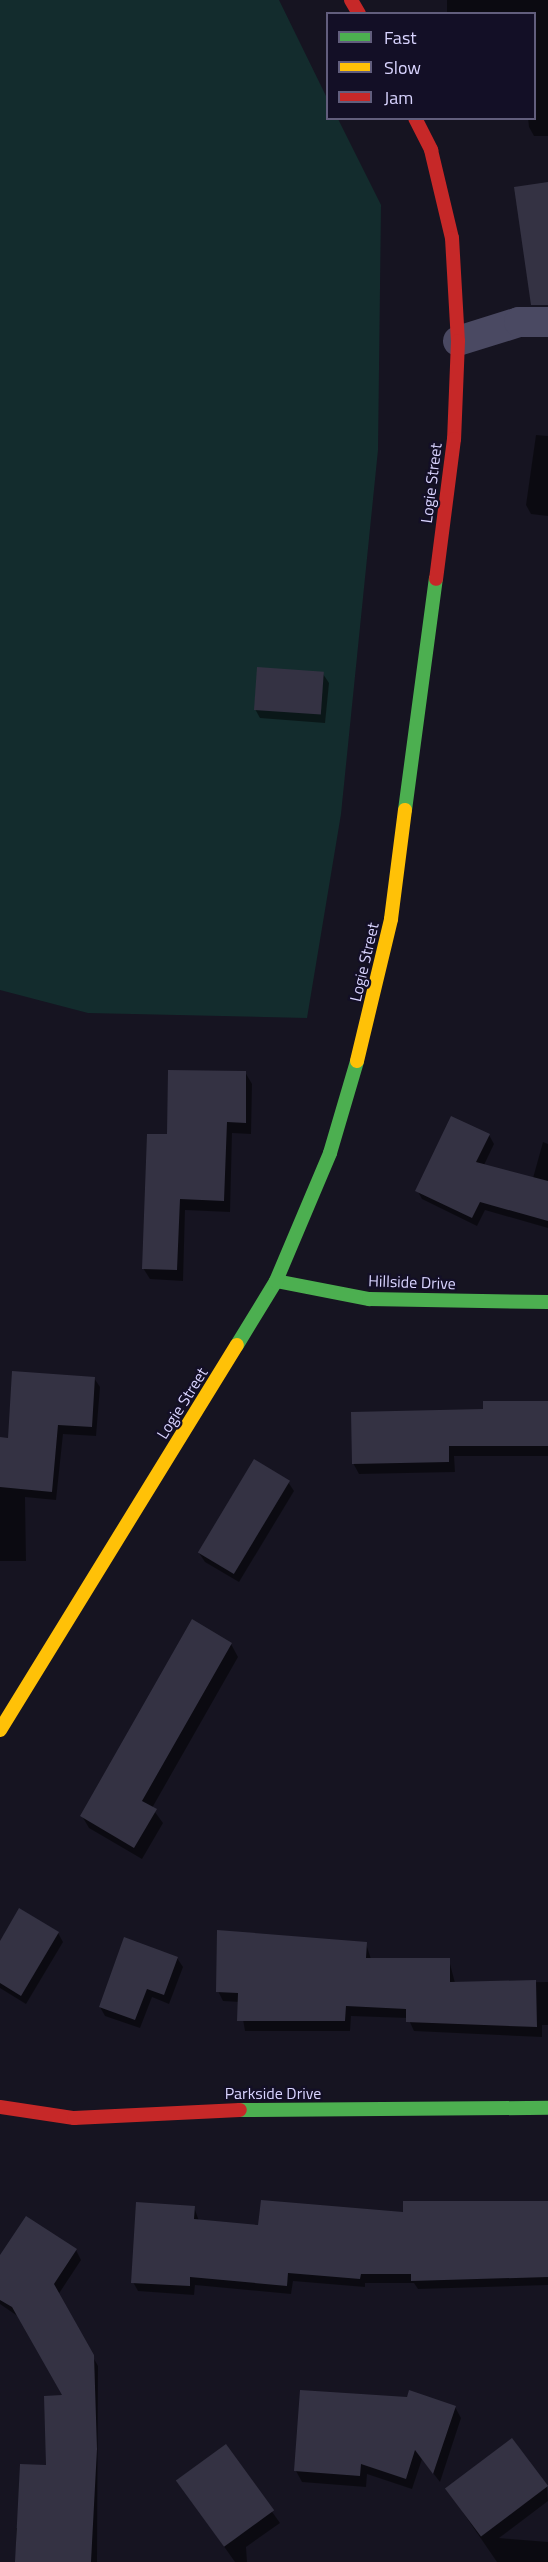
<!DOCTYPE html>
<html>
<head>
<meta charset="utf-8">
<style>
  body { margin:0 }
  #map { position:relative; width:548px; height:2562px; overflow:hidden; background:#161421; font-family:"Titillium Web",sans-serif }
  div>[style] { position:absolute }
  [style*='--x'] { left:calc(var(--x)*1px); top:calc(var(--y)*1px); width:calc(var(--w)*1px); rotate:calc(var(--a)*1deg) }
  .green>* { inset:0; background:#132c2d }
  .shadow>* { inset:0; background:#0007 }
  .building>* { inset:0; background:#343243; transform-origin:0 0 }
  .street>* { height:30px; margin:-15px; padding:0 15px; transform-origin:15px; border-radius:15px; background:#4a4962 }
  .fast>* { height:14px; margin:-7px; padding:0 7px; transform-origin:7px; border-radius:7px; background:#4caf50 }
  .slow>* { height:14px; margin:-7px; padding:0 7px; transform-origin:7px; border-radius:7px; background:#ffc107 }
  .jam>* { height:14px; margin:-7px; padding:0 7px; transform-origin:7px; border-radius:7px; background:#c62828 }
  span { translate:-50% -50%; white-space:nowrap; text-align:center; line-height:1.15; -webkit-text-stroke:4.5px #130f26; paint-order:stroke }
  .street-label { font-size:16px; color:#d9d4ff }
  .legend { position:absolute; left:326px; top:12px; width:210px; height:108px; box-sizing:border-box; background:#130f26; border:2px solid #625e7d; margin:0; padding:8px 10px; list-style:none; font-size:18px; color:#d9d4ff }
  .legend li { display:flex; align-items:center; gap:12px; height:30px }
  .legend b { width:30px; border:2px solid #625e7d }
</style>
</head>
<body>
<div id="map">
  <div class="green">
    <div style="clip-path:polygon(0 0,279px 0,327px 98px,328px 118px,338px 119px,381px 205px,378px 450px,341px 814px,307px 1018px,88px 1013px,0 990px)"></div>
  </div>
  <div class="shadow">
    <div style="clip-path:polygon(447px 0,548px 0,548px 136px,534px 136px,529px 127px,528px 118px,534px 118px,534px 14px,447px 14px)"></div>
    <div style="clip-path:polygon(536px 435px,548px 436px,548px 516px,531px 514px,526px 505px)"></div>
    <div style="clip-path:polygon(323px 674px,329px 683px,325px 723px,260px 718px,255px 709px)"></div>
    <div style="clip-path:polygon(245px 1072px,252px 1084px,251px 1134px,232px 1133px,230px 1212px,185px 1210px,183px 1281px,150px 1279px,143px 1268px,168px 1136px)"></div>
    <div style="clip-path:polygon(489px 1135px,494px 1144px,484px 1165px,533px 1178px,543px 1142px,548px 1144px,548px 1228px,485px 1210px,477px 1226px,422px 1199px,417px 1190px)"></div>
    <div style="clip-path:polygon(94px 1378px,100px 1387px,96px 1436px,63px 1434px,56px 1500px,25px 1497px,26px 1561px,0 1561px,0 1439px,9px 1439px)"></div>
    <div style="clip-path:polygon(548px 1403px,548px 1456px,454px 1456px,455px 1472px,359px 1474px,353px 1463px,484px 1410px)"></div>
    <div style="clip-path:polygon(288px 1482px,294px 1491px,239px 1582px,205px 1562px,199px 1553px)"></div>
    <div style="clip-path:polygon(231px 1644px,238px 1657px,152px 1808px,163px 1823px,142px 1859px,89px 1828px,82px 1816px)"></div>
    <div style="clip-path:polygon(58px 1933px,63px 1942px,26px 2004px,0 1988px,0 1943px)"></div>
    <div style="clip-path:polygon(366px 1944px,371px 1959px,449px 1960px,455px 1983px,548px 1982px,548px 2025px,542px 2025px,542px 2037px,414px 2031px,408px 2018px,351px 2016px,350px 2031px,245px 2031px,240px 2002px,223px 2001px,218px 1991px)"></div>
    <div style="clip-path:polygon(177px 1958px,183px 1967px,169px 2004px,152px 1997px,140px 2028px,105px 2016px,100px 2007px)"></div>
    <div style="clip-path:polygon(548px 2203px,548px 2285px,418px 2289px,414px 2283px,365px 2283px,365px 2287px,293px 2281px,291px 2294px,195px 2285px,194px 2295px,138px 2291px,133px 2282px,194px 2207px,199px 2221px,260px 2227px)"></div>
    <div style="clip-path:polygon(76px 2250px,81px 2260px,58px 2295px,98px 2366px,97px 2562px,16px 2562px,16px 2528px,21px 2528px,48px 2466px,64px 2397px,19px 2317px,0 2304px,0 2258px)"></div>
    <div style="clip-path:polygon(455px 2407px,461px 2418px,440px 2482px,422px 2459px,412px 2489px,367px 2474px,366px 2487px,302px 2482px,296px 2471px)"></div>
    <div style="clip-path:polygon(225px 2446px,280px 2523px,246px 2547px,247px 2562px,235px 2562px,177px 2480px)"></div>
    <div style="clip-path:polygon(547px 2487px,548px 2501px,499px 2538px,548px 2542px,548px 2562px,497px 2562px,447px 2489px)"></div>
  </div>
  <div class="building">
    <div style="clip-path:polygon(548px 182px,548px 305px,531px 305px,514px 187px)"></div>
    <div style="left:257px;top:667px;width:67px;height:43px;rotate:4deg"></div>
    <div style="clip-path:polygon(168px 1070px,246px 1071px,246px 1123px,227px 1122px,224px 1201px,180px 1199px,177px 1270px,142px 1269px,147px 1134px,167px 1134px)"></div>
    <div style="clip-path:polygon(451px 1116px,490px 1134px,476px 1162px,548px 1181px,548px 1221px,480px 1202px,472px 1218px,415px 1191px)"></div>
    <div style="clip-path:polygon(12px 1371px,95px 1377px,92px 1427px,58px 1425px,52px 1492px,0 1487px,0 1437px,8px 1438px)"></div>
    <div style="clip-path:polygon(483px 1401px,548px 1401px,548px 1446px,449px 1446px,449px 1462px,352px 1464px,351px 1412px,483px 1409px)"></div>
    <div style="left:254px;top:1459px;width:42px;height:109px;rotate:31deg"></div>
    <div style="clip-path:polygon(192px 1619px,232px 1643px,142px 1801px,157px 1809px,134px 1848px,80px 1816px)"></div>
    <div style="clip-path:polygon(19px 1908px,59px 1932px,21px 1996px,0 1983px,0 1941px)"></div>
    <div style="clip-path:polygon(217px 1930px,367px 1942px,366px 1958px,450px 1958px,450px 1982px,536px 1980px,537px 2027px,406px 2022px,406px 2009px,346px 2006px,345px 2021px,237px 2021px,238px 1993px,216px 1992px)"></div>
    <div style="clip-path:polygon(124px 1937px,178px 1957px,164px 1995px,147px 1989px,135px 2020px,99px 2007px)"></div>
    <div style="clip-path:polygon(261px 2200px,403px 2212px,403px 2201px,548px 2201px,548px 2277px,411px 2281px,411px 2274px,361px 2274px,360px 2279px,288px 2273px,287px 2286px,190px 2277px,190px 2286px,131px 2283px,136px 2202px,195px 2206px,194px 2219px,258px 2225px)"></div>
    <div style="clip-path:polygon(26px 2216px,77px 2249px,54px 2284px,94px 2355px,97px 2449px,91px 2562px,15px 2562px,20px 2464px,46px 2465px,44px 2396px,62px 2395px,12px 2307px,0 2300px,0 2255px)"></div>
    <div style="clip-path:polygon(300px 2390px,407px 2397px,409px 2390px,456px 2406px,433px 2474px,415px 2450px,406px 2479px,361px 2464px,360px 2476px,294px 2471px)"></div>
    <div style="left:512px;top:2438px;width:60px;height:84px;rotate:53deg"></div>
    <div style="left:226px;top:2444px;width:82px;height:62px;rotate:54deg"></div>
  </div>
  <div class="street">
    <div style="--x:458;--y:341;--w:64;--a:-17.3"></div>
    <div style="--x:519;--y:322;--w:29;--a:0"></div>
  </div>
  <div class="fast">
    <div style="--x:405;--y:810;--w:233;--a:-82.4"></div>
    <div style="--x:276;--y:1281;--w:95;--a:11"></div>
    <div style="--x:369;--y:1299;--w:179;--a:1"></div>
    <div style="--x:237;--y:1345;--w:75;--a:-58.6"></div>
    <div style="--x:276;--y:1281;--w:139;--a:-67.1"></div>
    <div style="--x:330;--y:1153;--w:96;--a:-73.6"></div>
    <div style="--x:240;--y:2110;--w:308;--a:-0.4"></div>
  </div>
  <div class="slow">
    <div style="--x:357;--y:1061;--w:146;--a:-76.5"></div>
    <div style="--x:391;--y:919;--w:110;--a:-82.7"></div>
    <div style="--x:0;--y:1730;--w:452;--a:-58.4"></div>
  </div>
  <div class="jam">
    <div style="--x:351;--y:0;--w:16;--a:60"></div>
    <div style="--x:415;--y:118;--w:36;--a:63"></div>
    <div style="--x:431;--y:150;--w:90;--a:76.6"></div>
    <div style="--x:452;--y:238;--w:103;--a:86.7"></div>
    <div style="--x:458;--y:341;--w:98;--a:92.3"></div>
    <div style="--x:454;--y:439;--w:141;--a:97.3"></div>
    <div style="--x:0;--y:2107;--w:75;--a:8.5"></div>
    <div style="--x:74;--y:2118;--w:166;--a:-2.8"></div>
  </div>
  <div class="street-label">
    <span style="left:431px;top:483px;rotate:-83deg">Logie Street</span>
    <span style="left:364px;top:962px;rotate:-77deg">Logie Street</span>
    <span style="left:412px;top:1282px;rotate:2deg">Hillside Drive</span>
    <span style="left:182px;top:1403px;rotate:-58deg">Logie Street</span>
    <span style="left:273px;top:2093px">Parkside Drive</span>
  </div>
  <ul class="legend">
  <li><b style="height:8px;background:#4caf50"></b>Fast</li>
  <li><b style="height:8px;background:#ffc107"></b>Slow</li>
  <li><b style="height:8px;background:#c62828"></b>Jam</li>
  </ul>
</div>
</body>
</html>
